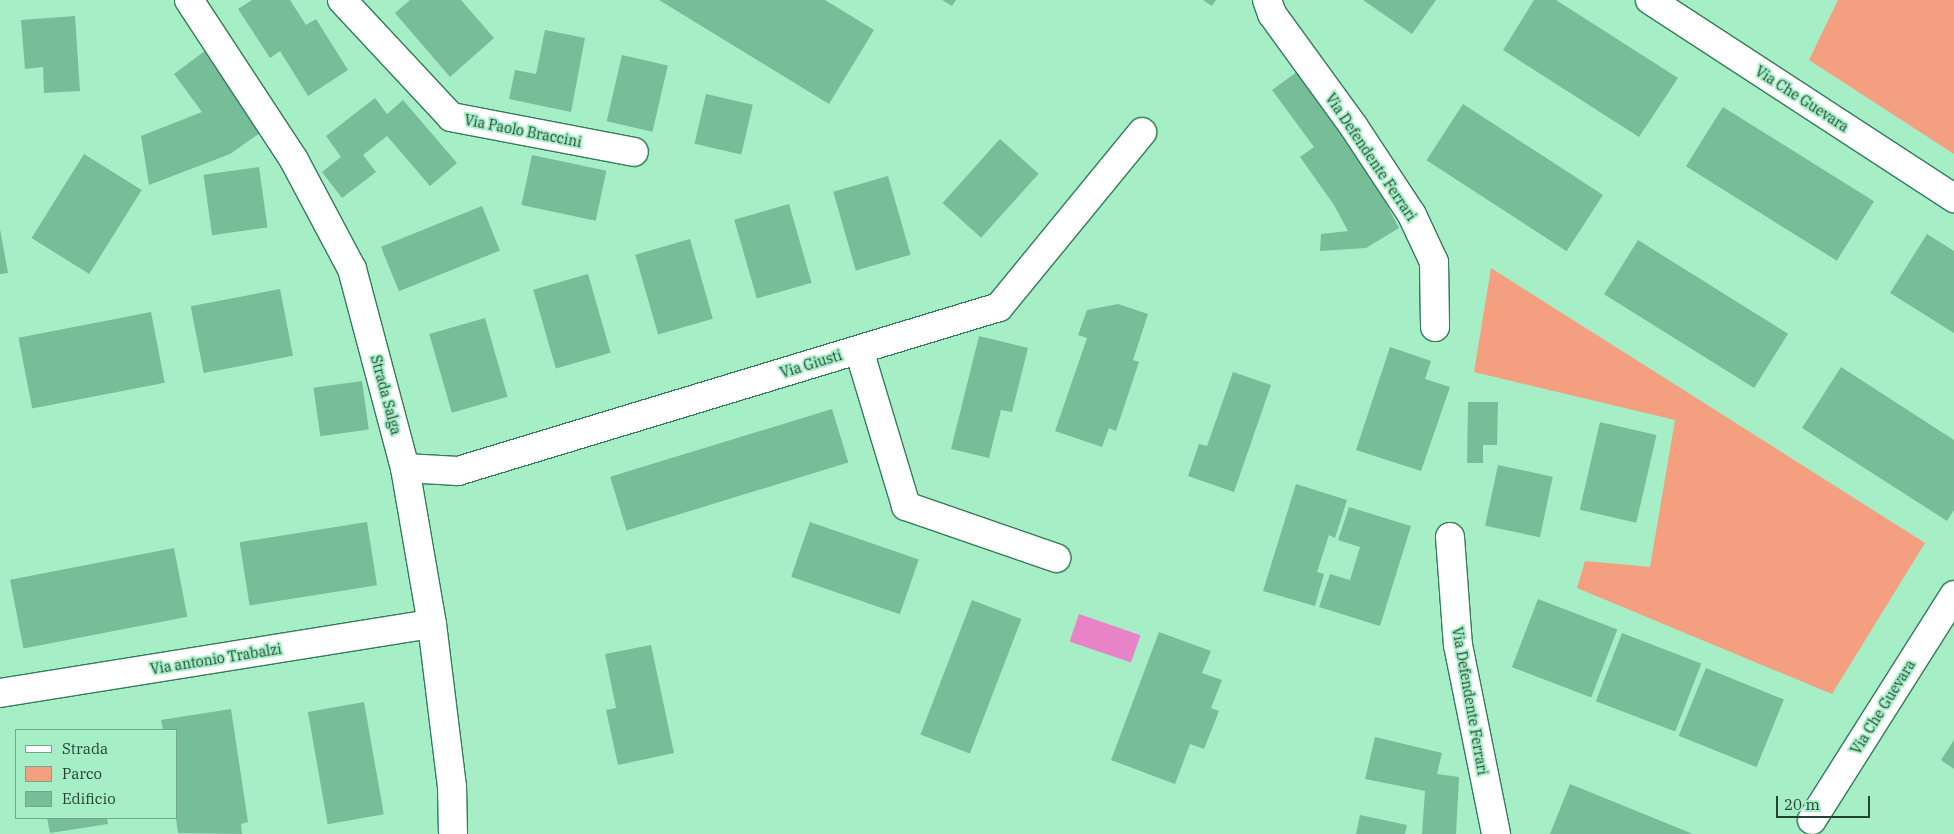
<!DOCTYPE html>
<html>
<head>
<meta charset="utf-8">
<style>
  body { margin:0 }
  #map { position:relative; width:1954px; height:834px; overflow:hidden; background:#a5eec6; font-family:"IBM Plex Serif",serif }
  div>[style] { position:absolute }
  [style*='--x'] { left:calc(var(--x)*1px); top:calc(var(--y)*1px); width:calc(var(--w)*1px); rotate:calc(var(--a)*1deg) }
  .green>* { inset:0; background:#f49f80 }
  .water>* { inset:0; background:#e883c8; transform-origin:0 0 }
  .building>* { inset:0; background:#76be98; transform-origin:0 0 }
  .roads { filter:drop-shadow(1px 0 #337c59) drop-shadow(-1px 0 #337c59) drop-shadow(0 1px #337c59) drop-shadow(0 -1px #337c59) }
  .minor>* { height:28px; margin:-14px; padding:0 14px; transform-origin:14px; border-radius:14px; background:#fff }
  span { translate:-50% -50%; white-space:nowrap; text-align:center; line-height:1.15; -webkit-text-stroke:4px #a5eec6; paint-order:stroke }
  .street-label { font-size:14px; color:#244333 }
  .legend { position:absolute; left:15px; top:729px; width:162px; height:90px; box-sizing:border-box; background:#a5eec6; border:1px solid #71aa8b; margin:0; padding:6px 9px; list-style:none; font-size:15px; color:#244333 }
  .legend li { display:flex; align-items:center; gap:10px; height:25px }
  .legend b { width:25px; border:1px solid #71aa8b }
  .scale { position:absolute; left:1776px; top:796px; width:94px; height:22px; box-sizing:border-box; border:2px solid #244333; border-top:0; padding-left:6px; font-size:15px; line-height:18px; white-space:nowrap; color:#244333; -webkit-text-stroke:4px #a5eec6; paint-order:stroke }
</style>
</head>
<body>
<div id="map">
  <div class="green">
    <div style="clip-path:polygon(1838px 0,1954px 0,1954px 154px,1809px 60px)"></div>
    <div style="clip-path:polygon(1491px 268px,1925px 543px,1832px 694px,1577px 588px,1585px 561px,1650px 567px,1675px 420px,1474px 372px)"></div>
  </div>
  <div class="water">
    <div style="left:1079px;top:614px;width:65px;height:29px;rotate:19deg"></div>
  </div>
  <div class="building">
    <div style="clip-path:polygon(252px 0,290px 0,306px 25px,316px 19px,348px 70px,308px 96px,280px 51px,270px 58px,238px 9px)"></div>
    <div style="clip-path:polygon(410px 0,461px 0,494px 38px,450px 77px,395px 13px)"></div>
    <div style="clip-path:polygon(659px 0,825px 0,874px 30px,829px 104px)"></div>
    <div style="clip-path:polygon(942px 0,956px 0,952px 6px)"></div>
    <div style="clip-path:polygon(1203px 0,1216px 0,1212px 6px)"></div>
    <div style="clip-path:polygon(1363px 0,1436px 0,1412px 34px)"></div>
    <div style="clip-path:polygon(1534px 0,1556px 0,1678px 78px,1639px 137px,1503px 50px)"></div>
    <div style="clip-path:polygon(75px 16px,80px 91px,44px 93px,43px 67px,25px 69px,21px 20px)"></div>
    <div style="clip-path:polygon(545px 30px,585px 38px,571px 112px,509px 99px,515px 70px,536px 74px)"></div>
    <div style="clip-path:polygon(206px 50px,260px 133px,230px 154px,149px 185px,141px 136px,202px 112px,174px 74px)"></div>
    <div style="left:622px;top:55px;width:47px;height:68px;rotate:13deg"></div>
    <div style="clip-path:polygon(1301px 69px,1373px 178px,1399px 228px,1366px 248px,1320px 251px,1321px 234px,1348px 231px,1334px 205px,1300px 157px,1314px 147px,1272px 90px)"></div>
    <div style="left:706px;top:94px;width:48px;height:51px;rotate:13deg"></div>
    <div style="clip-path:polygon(375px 98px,387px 114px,403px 100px,457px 163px,430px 186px,387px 136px,363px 155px,376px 172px,342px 198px,322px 172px,341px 157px,326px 136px)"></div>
    <div style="left:1463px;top:104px;width:167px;height:67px;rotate:33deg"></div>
    <div style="left:1723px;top:107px;width:178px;height:70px;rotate:32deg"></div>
    <div style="left:1000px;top:139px;width:52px;height:86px;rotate:42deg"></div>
    <div style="left:84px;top:154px;width:68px;height:99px;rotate:32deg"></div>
    <div style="left:532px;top:155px;width:76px;height:51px;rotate:12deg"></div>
    <div style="left:259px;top:167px;width:61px;height:56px;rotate:82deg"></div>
    <div style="left:888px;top:176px;width:82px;height:57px;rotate:74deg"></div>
    <div style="left:789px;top:204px;width:82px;height:57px;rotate:74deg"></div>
    <div style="left:482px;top:206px;width:48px;height:109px;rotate:68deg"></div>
    <div style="clip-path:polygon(0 229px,8px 273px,0 274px)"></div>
    <div style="clip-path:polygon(1927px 234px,1954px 251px,1954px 333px,1890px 293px)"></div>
    <div style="left:690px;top:239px;width:83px;height:57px;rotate:74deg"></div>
    <div style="left:1638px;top:240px;width:177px;height:64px;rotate:32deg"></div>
    <div style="left:588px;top:274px;width:82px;height:57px;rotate:74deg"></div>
    <div style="left:280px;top:289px;width:68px;height:91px;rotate:79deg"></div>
    <div style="clip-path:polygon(1118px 304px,1148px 314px,1133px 360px,1139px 362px,1116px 431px,1109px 428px,1102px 447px,1055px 431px,1087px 338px,1078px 335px,1087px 310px)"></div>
    <div style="left:151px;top:312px;width:72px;height:135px;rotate:79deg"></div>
    <div style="left:485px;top:318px;width:82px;height:58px;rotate:74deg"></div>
    <div style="clip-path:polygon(979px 336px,1028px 348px,1012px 412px,1001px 410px,989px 458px,951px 449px)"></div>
    <div style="clip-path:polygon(1390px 347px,1431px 361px,1425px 379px,1450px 387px,1421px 471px,1356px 450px)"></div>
    <div style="clip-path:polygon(1841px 367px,1954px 440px,1954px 510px,1947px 521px,1802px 428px)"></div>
    <div style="clip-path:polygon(1233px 372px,1271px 385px,1234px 492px,1188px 476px,1199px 444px,1207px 446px)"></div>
    <div style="left:362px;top:381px;width:49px;height:49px;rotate:82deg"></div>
    <div style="clip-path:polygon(1468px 402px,1498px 402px,1497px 445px,1483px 445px,1483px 463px,1467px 463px)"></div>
    <div style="left:832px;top:409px;width:56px;height:232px;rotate:73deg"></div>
    <div style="left:1600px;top:422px;width:58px;height:90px;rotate:13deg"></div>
    <div style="left:1498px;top:465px;width:56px;height:62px;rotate:12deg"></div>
    <div style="clip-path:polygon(1296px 484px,1347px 500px,1335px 538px,1329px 535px,1317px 572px,1324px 574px,1315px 606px,1263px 591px)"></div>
    <div style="clip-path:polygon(1349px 507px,1411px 526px,1380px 626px,1319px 607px,1330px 574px,1350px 580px,1360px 547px,1338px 540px)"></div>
    <div style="left:367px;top:522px;width:64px;height:129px;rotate:81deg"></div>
    <div style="left:810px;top:522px;width:115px;height:58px;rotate:19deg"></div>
    <div style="left:174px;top:548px;width:70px;height:167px;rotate:79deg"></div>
    <div style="left:1538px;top:599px;width:85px;height:73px;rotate:21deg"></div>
    <div style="left:972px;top:600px;width:53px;height:144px;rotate:21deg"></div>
    <div style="clip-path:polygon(1159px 632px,1211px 651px,1202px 673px,1222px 680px,1211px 708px,1219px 711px,1204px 749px,1190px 744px,1175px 784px,1111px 760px)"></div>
    <div style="left:1622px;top:633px;width:85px;height:73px;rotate:21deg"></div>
    <div style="clip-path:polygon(651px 645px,674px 753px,618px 765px,606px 710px,616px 708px,605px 654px)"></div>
    <div style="left:1706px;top:668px;width:84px;height:73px;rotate:22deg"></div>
    <div style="left:364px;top:702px;width:114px;height:57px;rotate:80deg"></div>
    <div style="clip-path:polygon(231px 709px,248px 822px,241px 824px,242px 834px,178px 833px,176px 818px,176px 730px,163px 730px,161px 720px)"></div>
    <div style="clip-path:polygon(1375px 737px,1442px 753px,1437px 774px,1459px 777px,1456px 834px,1422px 834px,1425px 791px,1365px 779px)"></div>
    <div style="clip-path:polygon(1954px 740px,1954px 769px,1941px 760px)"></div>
    <div style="clip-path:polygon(1570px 784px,1693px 834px,1550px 834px)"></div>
    <div style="clip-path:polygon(1360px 815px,1407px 825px,1405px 834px,1356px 834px)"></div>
    <div style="clip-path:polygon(47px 818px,107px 818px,108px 824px,50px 833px)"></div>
  </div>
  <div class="roads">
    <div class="minor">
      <div style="--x:189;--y:0;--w:191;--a:56.7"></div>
      <div style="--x:294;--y:160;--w:123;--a:62"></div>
      <div style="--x:352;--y:269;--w:206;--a:75.1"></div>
      <div style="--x:405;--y:468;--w:158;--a:80.2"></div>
      <div style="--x:432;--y:624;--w:163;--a:83"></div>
      <div style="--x:452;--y:786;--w:48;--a:88.8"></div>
      <div style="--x:342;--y:0;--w:160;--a:47"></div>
      <div style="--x:451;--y:117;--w:186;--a:10.8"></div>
      <div style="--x:1267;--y:0;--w:15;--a:70"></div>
      <div style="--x:1272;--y:14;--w:140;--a:54"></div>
      <div style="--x:1354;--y:127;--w:105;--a:56.6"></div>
      <div style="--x:1412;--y:215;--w:52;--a:64.9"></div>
      <div style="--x:1434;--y:262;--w:65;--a:89.1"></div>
      <div style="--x:1650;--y:0;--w:363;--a:33.1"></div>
      <div style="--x:859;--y:350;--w:163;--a:73.2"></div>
      <div style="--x:906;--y:506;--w:159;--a:19.1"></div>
      <div style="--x:405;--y:468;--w:53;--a:3.2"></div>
      <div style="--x:458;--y:471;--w:565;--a:-16.86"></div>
      <div style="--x:999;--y:307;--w:226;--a:-50.7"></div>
      <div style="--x:1450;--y:537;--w:108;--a:85.8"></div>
      <div style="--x:1458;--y:645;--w:193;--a:78.6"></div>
      <div style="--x:0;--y:693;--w:437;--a:-9.1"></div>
      <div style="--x:1812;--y:820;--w:266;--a:-57.7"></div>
    </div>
  </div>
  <div class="street-label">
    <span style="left:1802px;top:99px;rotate:33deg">Via Che Guevara</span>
    <span style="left:523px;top:131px;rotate:11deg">Via Paolo Braccini</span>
    <span style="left:1371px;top:157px;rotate:56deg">Via Defendente Ferrari</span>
    <span style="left:811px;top:364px;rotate:-17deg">Via Giusti</span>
    <span style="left:386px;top:395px;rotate:75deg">Strada Salga</span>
    <span style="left:216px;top:659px;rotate:-9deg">Via antonio Trabalzi</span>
    <span style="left:1470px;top:701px;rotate:80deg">Via Defendente Ferrari</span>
    <span style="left:1883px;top:707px;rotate:-58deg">Via Che Guevara</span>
  </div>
  <ul class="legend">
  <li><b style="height:6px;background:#fff"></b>Strada</li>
  <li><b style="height:14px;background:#f49f80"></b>Parco</li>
  <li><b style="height:14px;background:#76be98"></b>Edificio</li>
  </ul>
  <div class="scale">20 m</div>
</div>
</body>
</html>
